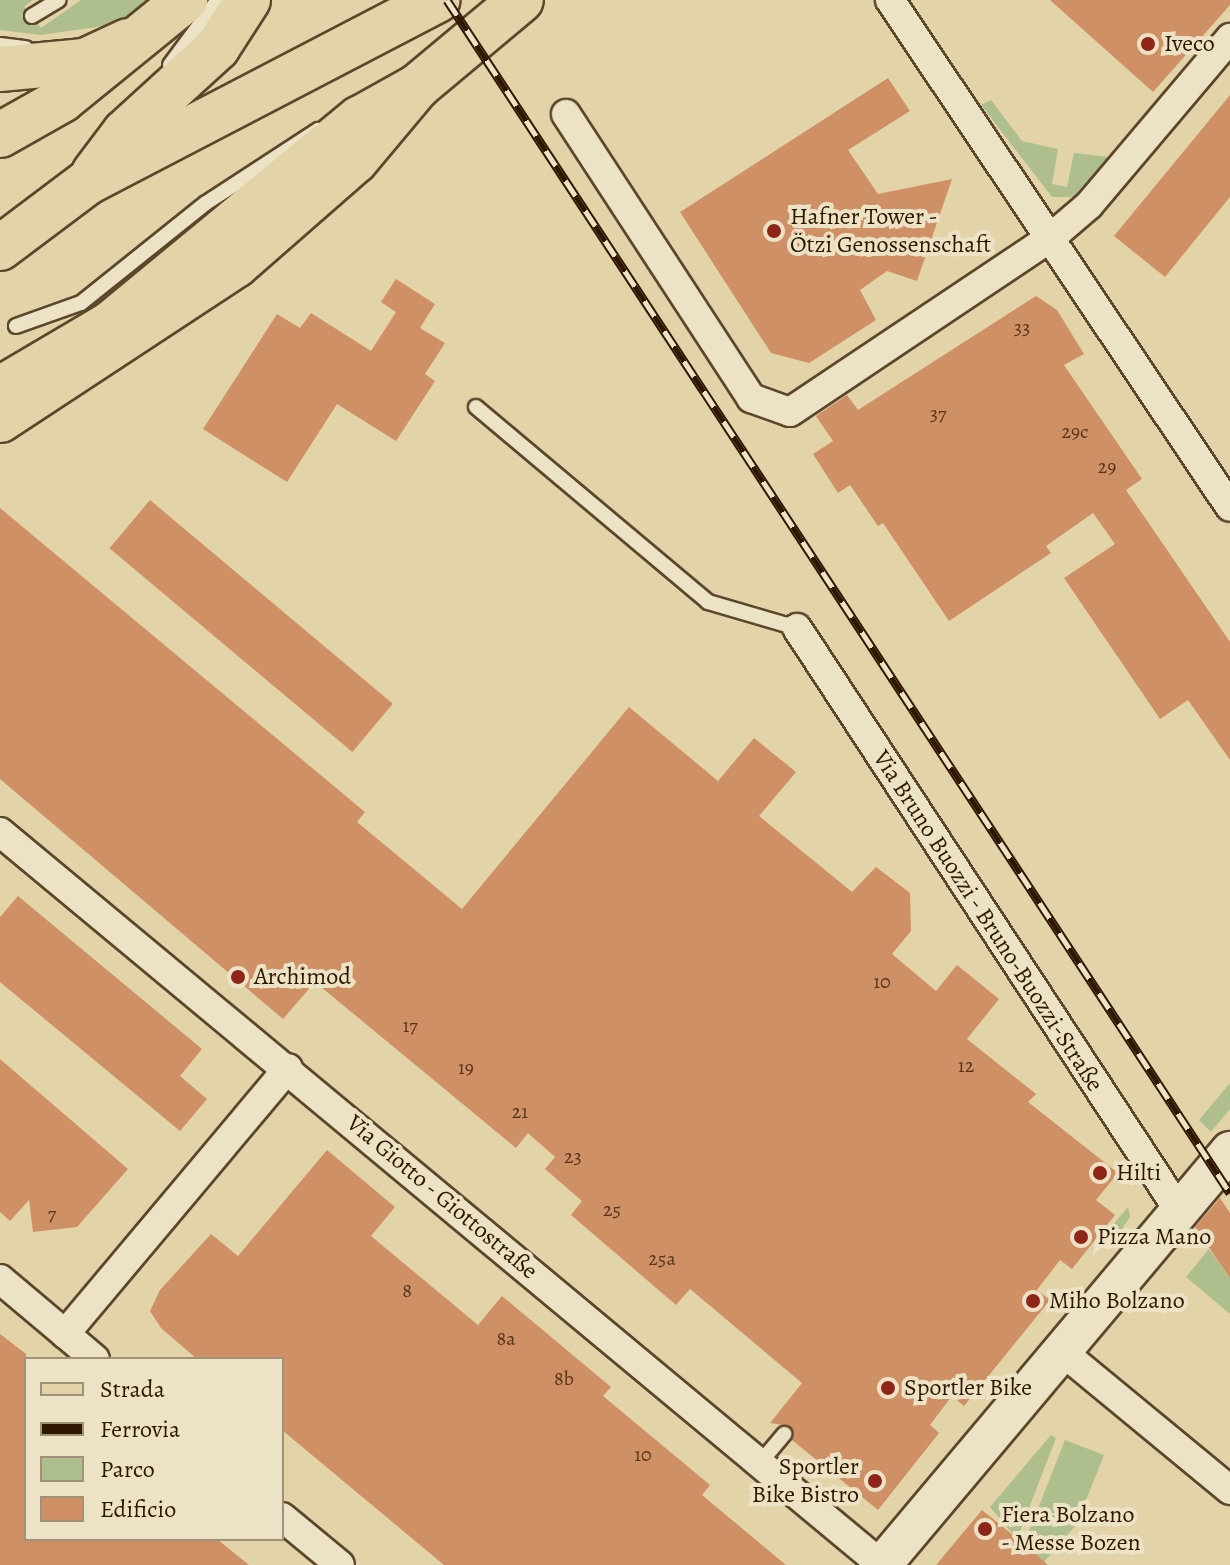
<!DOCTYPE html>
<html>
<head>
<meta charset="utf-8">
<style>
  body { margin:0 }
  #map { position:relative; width:1230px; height:1565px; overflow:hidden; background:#e2d4a8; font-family:Alegreya,serif }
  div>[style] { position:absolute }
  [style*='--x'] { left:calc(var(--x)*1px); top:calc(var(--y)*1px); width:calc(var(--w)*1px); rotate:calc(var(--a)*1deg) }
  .green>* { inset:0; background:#aebe8c }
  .building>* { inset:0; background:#cf9065; transform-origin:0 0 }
  .roads { filter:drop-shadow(2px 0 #5c462c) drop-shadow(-2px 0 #5c462c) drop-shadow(0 2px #5c462c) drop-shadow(0 -2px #5c462c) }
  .service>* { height:14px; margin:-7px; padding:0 7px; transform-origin:7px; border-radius:7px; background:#ece3c6 }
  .minor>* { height:28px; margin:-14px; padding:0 14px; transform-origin:14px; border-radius:14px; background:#ece3c6 }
  .secondary>* { height:38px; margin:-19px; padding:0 19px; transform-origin:19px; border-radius:19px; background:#ece3c6 }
  .primary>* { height:44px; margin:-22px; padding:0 22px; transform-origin:22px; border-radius:22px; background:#e2d4a8 }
  .trunk>* { height:44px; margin:-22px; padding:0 22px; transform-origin:22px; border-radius:22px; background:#e2d4a8 }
  .motorway>* { height:44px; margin:-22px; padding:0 22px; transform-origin:22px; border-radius:22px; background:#e2d4a8 }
  .rail>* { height:9px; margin-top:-4.5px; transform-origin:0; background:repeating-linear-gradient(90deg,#ece3c6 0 18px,#2f1702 0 36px); box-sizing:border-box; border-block:2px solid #2f1702 }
  .dots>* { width:22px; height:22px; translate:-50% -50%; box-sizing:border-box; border:4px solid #ece3c6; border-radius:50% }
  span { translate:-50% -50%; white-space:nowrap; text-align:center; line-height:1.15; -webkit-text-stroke:8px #ece3c6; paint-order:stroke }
  .number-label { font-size:20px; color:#57351b }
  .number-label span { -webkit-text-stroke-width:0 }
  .poi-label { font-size:24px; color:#2f1702 }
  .left { translate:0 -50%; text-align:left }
  .right { translate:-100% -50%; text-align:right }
  .street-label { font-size:24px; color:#2f1702 }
  .legend { position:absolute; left:24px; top:1357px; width:260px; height:184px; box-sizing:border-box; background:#ece3c6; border:2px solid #a09178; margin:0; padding:10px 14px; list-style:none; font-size:24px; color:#2f1702 }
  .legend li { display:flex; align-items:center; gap:16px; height:40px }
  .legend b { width:40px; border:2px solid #a09178 }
</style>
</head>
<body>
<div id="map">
  <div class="green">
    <div style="clip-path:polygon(0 0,33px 0,24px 7px,41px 28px,81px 0,164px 0,131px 22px,41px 35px,0 30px)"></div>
    <div style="clip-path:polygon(991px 100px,1022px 141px,1058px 149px,1052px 184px,1067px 187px,1074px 153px,1108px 157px,1075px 197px,1052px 197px,981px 105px)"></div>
    <div style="clip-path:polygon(1230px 1083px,1230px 1109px,1211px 1132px,1199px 1120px)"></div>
    <div style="clip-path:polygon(1128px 1207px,1130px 1217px,1111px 1245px,1102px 1238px)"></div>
    <div style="clip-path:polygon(1209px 1249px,1230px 1278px,1230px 1314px,1186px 1277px)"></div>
    <div style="clip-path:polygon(1051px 1435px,1056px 1438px,1017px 1539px,990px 1507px)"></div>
    <div style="clip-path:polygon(1065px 1440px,1104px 1455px,1076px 1525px,1044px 1562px,1024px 1544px)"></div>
  </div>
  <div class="building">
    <div style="clip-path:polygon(1050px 0,1230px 0,1230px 5px,1153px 92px)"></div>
    <div style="clip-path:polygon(888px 78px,910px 111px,848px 150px,878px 194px,952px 179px,917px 281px,887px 271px,860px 290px,876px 320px,809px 363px,771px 353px,680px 212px)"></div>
    <div style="clip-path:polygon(1230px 95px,1230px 197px,1165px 277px,1114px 236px)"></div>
    <div style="clip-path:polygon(396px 279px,435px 304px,420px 328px,445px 343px,425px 374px,435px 381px,396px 441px,337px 404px,287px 482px,203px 429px,277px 314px,300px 328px,311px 313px,371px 351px,396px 312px,381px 302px)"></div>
    <div style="clip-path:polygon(1036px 296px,1057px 310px,1084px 354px,1064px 365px,1142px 479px,1126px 490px,1230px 642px,1230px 760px,1188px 700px,1160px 719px,1064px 578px,1115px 544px,1093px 513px,1046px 546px,1051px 553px,949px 621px,883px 523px,878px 526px,850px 485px,838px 493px,813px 454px,833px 441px,816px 416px,847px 395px,858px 410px)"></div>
    <div style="left:150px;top:500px;width:317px;height:63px;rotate:40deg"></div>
    <div style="clip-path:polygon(0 508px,365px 812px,357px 822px,462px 909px,629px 707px,718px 781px,754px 738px,796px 772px,759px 816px,852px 892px,876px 867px,910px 893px,911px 931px,892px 954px,936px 991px,957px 965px,999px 999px,967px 1039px,1036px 1094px,1028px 1102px,1118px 1173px,1096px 1200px,1115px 1215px,1072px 1269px,1060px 1260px,1037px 1290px,1050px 1300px,964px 1406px,952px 1396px,930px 1425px,939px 1433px,878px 1510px,792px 1440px,790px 1426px,770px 1423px,802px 1383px,690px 1289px,676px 1305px,571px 1215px,582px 1201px,545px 1169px,555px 1157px,528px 1133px,516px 1148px,315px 982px,283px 1019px,0 779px)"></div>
    <div style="clip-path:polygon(18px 896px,202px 1049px,180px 1076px,207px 1099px,180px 1131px,0 982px,0 917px)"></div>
    <div style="clip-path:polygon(0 1059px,128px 1169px,77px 1227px,33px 1232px,29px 1200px,10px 1221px,0 1212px)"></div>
    <div style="clip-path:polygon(327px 1150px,395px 1207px,371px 1236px,478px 1325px,502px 1296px,611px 1387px,603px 1396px,710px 1485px,702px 1495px,786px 1565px,444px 1565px,282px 1430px,282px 1359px,197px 1359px,161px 1328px,150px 1311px,160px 1290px,211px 1234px,238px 1256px)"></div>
    <div style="clip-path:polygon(1220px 1198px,1230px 1213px,1230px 1278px,1195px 1227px)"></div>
    <div style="clip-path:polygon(0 1334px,26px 1354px,26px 1539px,217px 1539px,249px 1565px,0 1565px)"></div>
    <div style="clip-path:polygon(982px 1510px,1024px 1544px,1048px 1565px,936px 1565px)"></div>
  </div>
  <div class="roads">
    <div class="service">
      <div style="--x:32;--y:16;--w:31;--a:-31"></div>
      <div style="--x:0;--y:45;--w:26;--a:7"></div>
      <div style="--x:170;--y:65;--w:81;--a:-53.6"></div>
      <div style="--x:16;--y:326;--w:69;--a:-19.5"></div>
      <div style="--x:81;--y:303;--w:160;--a:-38.7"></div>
      <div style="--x:206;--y:203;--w:134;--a:-33.1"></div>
      <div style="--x:476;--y:407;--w:303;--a:40"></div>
      <div style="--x:708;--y:602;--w:93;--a:16.3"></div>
      <div style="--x:760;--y:1463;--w:38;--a:-50"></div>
    </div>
    <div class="minor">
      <div style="--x:890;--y:0;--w:610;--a:56.15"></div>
      <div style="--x:566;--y:114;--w:339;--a:56.9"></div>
      <div style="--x:751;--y:398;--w:41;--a:19.7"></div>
      <div style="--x:790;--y:412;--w:318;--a:-33.8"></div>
      <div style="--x:1054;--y:235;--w:46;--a:-40.6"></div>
      <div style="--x:1089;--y:205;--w:219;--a:-49.8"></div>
      <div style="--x:797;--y:628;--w:698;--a:56.74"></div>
      <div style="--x:0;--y:832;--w:1147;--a:39.73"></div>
      <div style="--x:0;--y:1279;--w:124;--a:40.1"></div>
      <div style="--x:65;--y:1334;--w:347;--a:-50"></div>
      <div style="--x:1059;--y:1349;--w:222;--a:39.5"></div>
      <div style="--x:282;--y:1517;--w:75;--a:39.6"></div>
    </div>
    <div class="secondary">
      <div style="--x:882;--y:1565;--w:541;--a:-49.95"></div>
    </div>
    <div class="primary">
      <div style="--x:0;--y:420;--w:282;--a:-33.3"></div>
      <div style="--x:236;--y:265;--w:158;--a:-41.2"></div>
      <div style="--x:355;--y:161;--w:98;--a:-50"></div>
      <div style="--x:418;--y:86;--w:134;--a:-39.9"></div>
    </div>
    <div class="trunk">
      <div style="--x:0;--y:69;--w:85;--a:-5.4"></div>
      <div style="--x:85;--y:61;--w:47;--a:-24.9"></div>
      <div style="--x:0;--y:389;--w:128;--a:-30.6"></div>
      <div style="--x:110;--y:324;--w:323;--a:-39.5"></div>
      <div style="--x:359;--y:119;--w:68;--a:-29.2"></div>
    </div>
    <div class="motorway">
      <div style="--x:0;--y:135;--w:71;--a:-29.4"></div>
      <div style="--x:62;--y:100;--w:159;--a:-39.1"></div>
      <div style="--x:94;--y:173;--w:51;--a:-52.9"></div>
      <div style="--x:125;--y:132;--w:125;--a:-42.4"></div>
      <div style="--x:217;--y:48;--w:57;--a:-57.1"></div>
      <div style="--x:0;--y:248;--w:110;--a:-36.9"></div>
      <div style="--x:88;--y:182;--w:394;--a:-27.5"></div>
    </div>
  </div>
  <div class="rail">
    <div style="--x:447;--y:0;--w:1427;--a:56.72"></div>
  </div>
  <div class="dots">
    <div style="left:1148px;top:44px;background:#8f2418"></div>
    <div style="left:774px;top:231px;background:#8f2418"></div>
    <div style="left:238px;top:977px;background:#8f2418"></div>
    <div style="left:1100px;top:1173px;background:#8f2418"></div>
    <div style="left:1081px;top:1237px;background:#8f2418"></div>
    <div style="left:1033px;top:1301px;background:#8f2418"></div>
    <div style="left:888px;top:1388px;background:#8f2418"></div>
    <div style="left:875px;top:1481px;background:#8f2418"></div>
    <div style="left:985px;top:1529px;background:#8f2418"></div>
  </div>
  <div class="number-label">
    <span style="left:1022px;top:327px">33</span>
    <span style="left:938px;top:413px">37</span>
    <span style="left:1075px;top:431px">29c</span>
    <span style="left:1107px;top:466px">29</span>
    <span style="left:882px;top:981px">10</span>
    <span style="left:410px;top:1025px">17</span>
    <span style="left:966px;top:1065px">12</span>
    <span style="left:466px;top:1067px">19</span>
    <span style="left:520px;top:1111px">21</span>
    <span style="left:573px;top:1156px">23</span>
    <span style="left:612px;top:1209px">25</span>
    <span style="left:52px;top:1213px">7</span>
    <span style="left:662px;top:1258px">25a</span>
    <span style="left:407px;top:1290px">8</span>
    <span style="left:506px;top:1338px">8a</span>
    <span style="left:564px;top:1378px">8b</span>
    <span style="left:643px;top:1454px">10</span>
  </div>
  <div class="poi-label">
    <span class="left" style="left:1164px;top:44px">Iveco</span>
    <span class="left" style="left:790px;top:231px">Hafner Tower -<br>Ötzi Genossenschaft</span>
    <span class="left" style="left:254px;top:977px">Archimod</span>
    <span class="left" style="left:1116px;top:1173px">Hilti</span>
    <span class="left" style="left:1097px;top:1237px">Pizza Mano</span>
    <span class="left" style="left:1049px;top:1301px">Miho Bolzano</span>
    <span class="left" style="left:904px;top:1388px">Sportler Bike</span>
    <span class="right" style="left:859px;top:1481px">Sportler<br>Bike Bistro</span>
    <span class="left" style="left:1001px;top:1529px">Fiera Bolzano<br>- Messe Bozen</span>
  </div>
  <div class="street-label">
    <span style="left:988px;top:921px;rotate:57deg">Via Bruno Buozzi - Bruno-Buozzi-Straße</span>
    <span style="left:442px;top:1197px;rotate:40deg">Via Giotto - Giottostraße</span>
  </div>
  <ul class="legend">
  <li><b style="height:10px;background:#e2d4a8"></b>Strada</li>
  <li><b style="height:10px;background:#2f1702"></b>Ferrovia</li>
  <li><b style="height:22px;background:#aebe8c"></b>Parco</li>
  <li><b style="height:22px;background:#cf9065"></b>Edificio</li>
  </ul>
</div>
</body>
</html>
